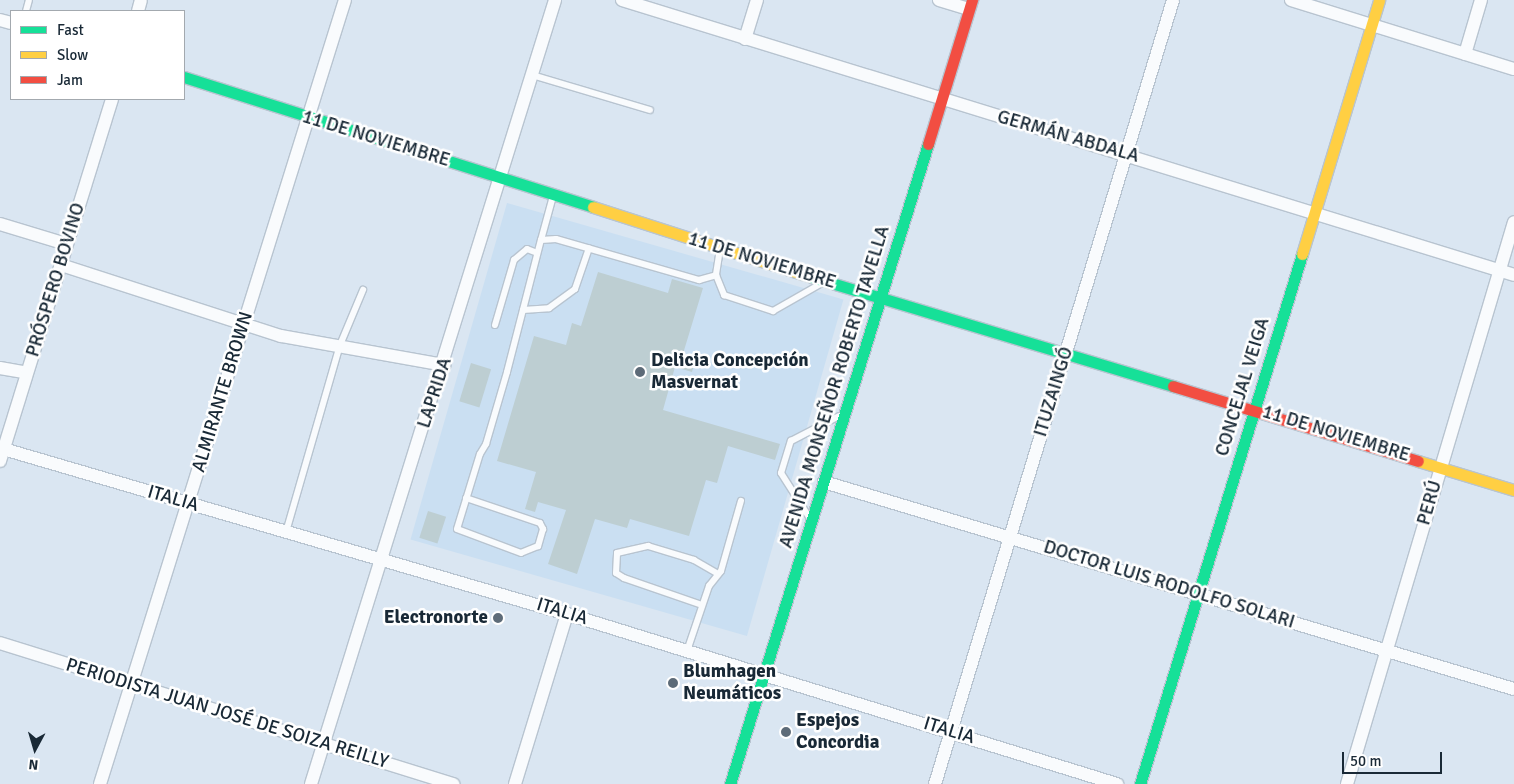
<!DOCTYPE html>
<html>
<head>
<meta charset="utf-8">
<style>
  body { margin:0 }
  #map { position:relative; width:1514px; height:784px; overflow:hidden; background:#dae6f2; font-family:Signika,sans-serif }
  div>[style] { position:absolute }
  [style*='--x'] { left:calc(var(--x)*1px); top:calc(var(--y)*1px); width:calc(var(--w)*1px); rotate:calc(var(--a)*1deg) }
  .built>* { inset:0; background:#cadff2; transform-origin:0 0 }
  .building>* { inset:0; background:#bdced2; transform-origin:0 0 }
  .roads { filter:drop-shadow(1px 0 #b8c4d0) drop-shadow(-1px 0 #b8c4d0) drop-shadow(0 1px #b8c4d0) drop-shadow(0 -1px #b8c4d0) }
  .lane>* { height:6px; margin:-3px; padding:0 3px; transform-origin:3px; border-radius:3px; background:#f9fbfd }
  .street>* { height:12px; margin:-6px; padding:0 6px; transform-origin:6px; border-radius:6px; background:#f9fbfd }
  .fast>* { height:11px; margin:-5.5px; padding:0 5.5px; transform-origin:5.5px; border-radius:5.5px; background:#16e098 }
  .slow>* { height:11px; margin:-5.5px; padding:0 5.5px; transform-origin:5.5px; border-radius:5.5px; background:#ffcf43 }
  .jam>* { height:11px; margin:-5.5px; padding:0 5.5px; transform-origin:5.5px; border-radius:5.5px; background:#f24e42 }
  .dots>* { width:14px; height:14px; translate:-50% -50%; box-sizing:border-box; border:2px solid #fff; border-radius:50% }
  span { translate:-50% -50%; white-space:nowrap; text-align:center; line-height:1.15; -webkit-text-stroke:5px #fff; paint-order:stroke }
  .street-label { font-size:19px; color:#192936 }
  .poi-label { font-size:19px; color:#192936; font-weight:700 }
  .left { translate:0 -50%; text-align:left }
  .right { translate:-100% -50%; text-align:right }
  .legend { position:absolute; left:10px; top:10px; width:175px; height:90px; box-sizing:border-box; background:#fff; border:1px solid #a3a9af; margin:0; padding:6px 9px; list-style:none; font-size:15px; color:#192936 }
  .legend li { display:flex; align-items:center; gap:10px; height:25px }
  .legend b { width:25px; border:1px solid #a3a9af }
  .north { position:absolute; left:10px; top:724px; width:50px; height:50px; -webkit-text-stroke:4px #fff; paint-order:stroke; rotate:186deg; font-size:14px; font-weight:700; line-height:20px; text-align:center; color:#192936 }
  .north::after { content:''; display:block; margin:auto; width:18px; height:22px; background:#192936; clip-path:polygon(50% 0,100% 100%,50% 72%,0 100%) }
  .scale { position:absolute; left:1342px; top:752px; width:100px; height:22px; box-sizing:border-box; border:2px solid #192936; border-top:0; padding-left:6px; font-size:15px; line-height:18px; white-space:nowrap; color:#192936; -webkit-text-stroke:4px #fff; paint-order:stroke }
</style>
</head>
<body>
<div id="map">
  <div class="built">
    <div style="left:507px;top:203px;width:350px;height:350px;rotate:16deg"></div>
  </div>
  <div class="building">
    <div style="clip-path:polygon(598px 272px,668px 293px,672px 279px,703px 288px,682px 357px,695px 361px,692px 372px,675px 367px,663px 410px,780px 444px,775px 460px,728px 446px,717px 483px,706px 480px,689px 536px,630px 519px,627px 528px,595px 519px,577px 574px,548px 564px,566px 510px,538px 502px,535px 512px,525px 509px,536px 472px,497px 461px,534px 336px,566px 345px,572px 323px,581px 326px)"></div>
    <div style="left:471px;top:363px;width:21px;height:40px;rotate:17deg"></div>
    <div style="left:428px;top:511px;width:19px;height:28px;rotate:18deg"></div>
  </div>
  <div class="roads">
    <div class="lane">
      <div style="--x:26;--y:11;--w:11;--a:-75"></div>
      <div style="--x:532;--y:75;--w:123;--a:16.5"></div>
      <div style="--x:541;--y:240;--w:46;--a:-74.7"></div>
      <div style="--x:720;--y:249;--w:26;--a:99"></div>
      <div style="--x:716;--y:275;--w:22;--a:68"></div>
      <div style="--x:724;--y:295;--w:52;--a:18.1"></div>
      <div style="--x:773;--y:311;--w:56;--a:-29.7"></div>
      <div style="--x:523;--y:310;--w:26;--a:-4"></div>
      <div style="--x:549;--y:308;--w:32;--a:-36"></div>
      <div style="--x:575;--y:289;--w:43;--a:-71.1"></div>
      <div style="--x:495;--y:325;--w:68;--a:-73.7"></div>
      <div style="--x:514;--y:260;--w:17;--a:-40"></div>
      <div style="--x:527;--y:249;--w:9;--a:21"></div>
      <div style="--x:466;--y:498;--w:78;--a:18.7"></div>
      <div style="--x:540;--y:523;--w:7;--a:63"></div>
      <div style="--x:543;--y:529;--w:18;--a:106"></div>
      <div style="--x:538;--y:546;--w:18;--a:158"></div>
      <div style="--x:521;--y:553;--w:68;--a:-159.4"></div>
      <div style="--x:457;--y:529;--w:78;--a:-73"></div>
      <div style="--x:480;--y:454;--w:12;--a:-59"></div>
      <div style="--x:486;--y:444;--w:75;--a:-73.7"></div>
      <div style="--x:507;--y:372;--w:136;--a:-75.6"></div>
      <div style="--x:541;--y:240;--w:15;--a:-4"></div>
      <div style="--x:556;--y:239;--w:149;--a:16"></div>
      <div style="--x:699;--y:280;--w:18;--a:-16"></div>
      <div style="--x:809;--y:517;--w:52;--a:-122.5"></div>
      <div style="--x:781;--y:473;--w:34;--a:-73"></div>
      <div style="--x:791;--y:441;--w:54;--a:-27.5"></div>
      <div style="--x:286;--y:532;--w:195;--a:-73.9"></div>
      <div style="--x:340;--y:345;--w:60;--a:-67.3"></div>
      <div style="--x:702;--y:605;--w:83;--a:-160.9"></div>
      <div style="--x:624;--y:578;--w:9;--a:-148"></div>
      <div style="--x:616;--y:573;--w:20;--a:-87"></div>
      <div style="--x:617;--y:553;--w:32;--a:-13"></div>
      <div style="--x:648;--y:546;--w:48;--a:16.9"></div>
      <div style="--x:694;--y:560;--w:28;--a:30"></div>
      <div style="--x:687;--y:651;--w:69;--a:-71.3"></div>
      <div style="--x:709;--y:586;--w:19;--a:-51"></div>
      <div style="--x:721;--y:571;--w:73;--a:-74.1"></div>
    </div>
    <div class="street">
      <div style="--x:622;--y:0;--w:933;--a:17.13"></div>
      <div style="--x:939;--y:0;--w:31;--a:17"></div>
      <div style="--x:1291;--y:0;--w:233;--a:17.2"></div>
      <div style="--x:138;--y:11;--w:11;--a:-75"></div>
      <div style="--x:0;--y:20;--w:11;--a:15"></div>
      <div style="--x:745;--y:39;--w:41;--a:-72.9"></div>
      <div style="--x:1465;--y:54;--w:56;--a:-73.5"></div>
      <div style="--x:0;--y:224;--w:69;--a:16.9"></div>
      <div style="--x:61;--y:265;--w:231;--a:17.9"></div>
      <div style="--x:281;--y:336;--w:166;--a:10.1"></div>
      <div style="--x:0;--y:368;--w:27;--a:10"></div>
      <div style="--x:0;--y:448;--w:591;--a:16.32"></div>
      <div style="--x:567;--y:614;--w:576;--a:17.18"></div>
      <div style="--x:0;--y:461;--w:379;--a:-72.8"></div>
      <div style="--x:824;--y:482;--w:720;--a:16.7"></div>
      <div style="--x:0;--y:643;--w:475;--a:17.3"></div>
      <div style="--x:100;--y:784;--w:821;--a:-72.65"></div>
      <div style="--x:311;--y:784;--w:821;--a:-72.71"></div>
      <div style="--x:515;--y:784;--w:178;--a:-73"></div>
      <div style="--x:935;--y:784;--w:819;--a:-73.11"></div>
      <div style="--x:1347;--y:784;--w:586;--a:-73.45"></div>
    </div>
    <div class="fast">
      <div style="--x:184;--y:77;--w:429;--a:17.6"></div>
      <div style="--x:802;--y:274;--w:388;--a:16.8"></div>
      <div style="--x:730;--y:784;--w:670;--a:-72.81"></div>
      <div style="--x:1140;--y:784;--w:554;--a:-73"></div>
    </div>
    <div class="slow">
      <div style="--x:593;--y:207;--w:219;--a:17.8"></div>
      <div style="--x:1302;--y:254;--w:265;--a:-73.1"></div>
      <div style="--x:1418;--y:461;--w:100;--a:16.8"></div>
    </div>
    <div class="jam">
      <div style="--x:928;--y:144;--w:151;--a:-73"></div>
      <div style="--x:1173;--y:386;--w:256;--a:17"></div>
    </div>
  </div>
  <div class="dots">
    <div style="left:640px;top:372px;background:#5d6b78"></div>
    <div style="left:498px;top:618px;background:#5d6b78"></div>
    <div style="left:673px;top:683px;background:#5d6b78"></div>
    <div style="left:786px;top:732px;background:#5d6b78"></div>
  </div>
  <div class="street-label">
    <span style="left:1068px;top:137px;rotate:16deg">GERMÁN ABDALA</span>
    <span style="left:376px;top:139px;rotate:17deg">11 DE NOVIEMBRE</span>
    <span style="left:762px;top:261px;rotate:17deg">11 DE NOVIEMBRE</span>
    <span style="left:56px;top:280px;rotate:-73deg">PRÓSPERO BOVINO</span>
    <span style="left:835px;top:387px;rotate:-73deg">AVENIDA MONSEÑOR ROBERTO TAVELLA</span>
    <span style="left:1243px;top:387px;rotate:-73deg">CONCEJAL VEIGA</span>
    <span style="left:223px;top:392px;rotate:-73deg">ALMIRANTE BROWN</span>
    <span style="left:1054px;top:392px;rotate:-73deg">ITUZAINGÓ</span>
    <span style="left:435px;top:393px;rotate:-72deg">LAPRIDA</span>
    <span style="left:1336px;top:434px;rotate:17deg">11 DE NOVIEMBRE</span>
    <span style="left:173px;top:499px;rotate:16deg">ITALIA</span>
    <span style="left:1430px;top:503px;rotate:-74deg">PERÚ</span>
    <span style="left:1169px;top:585px;rotate:17deg">DOCTOR LUIS RODOLFO SOLARI</span>
    <span style="left:562px;top:612px;rotate:17deg">ITALIA</span>
    <span style="left:227px;top:714px;rotate:17deg">PERIODISTA JUAN JOSÉ DE SOIZA REILLY</span>
    <span style="left:949px;top:731px;rotate:17deg">ITALIA</span>
  </div>
  <div class="poi-label">
    <span class="left" style="left:651px;top:372px">Delicia Concepción<br>Masvernat</span>
    <span class="right" style="left:488px;top:618px">Electronorte</span>
    <span class="left" style="left:683px;top:683px">Blumhagen<br>Neumáticos</span>
    <span class="left" style="left:796px;top:732px">Espejos<br>Concordia</span>
  </div>
  <ul class="legend">
  <li><b style="height:6px;background:#16e098"></b>Fast</li>
  <li><b style="height:6px;background:#ffcf43"></b>Slow</li>
  <li><b style="height:6px;background:#f24e42"></b>Jam</li>
  </ul>
  <div class="north">N</div>
  <div class="scale">50 m</div>
</div>
</body>
</html>
